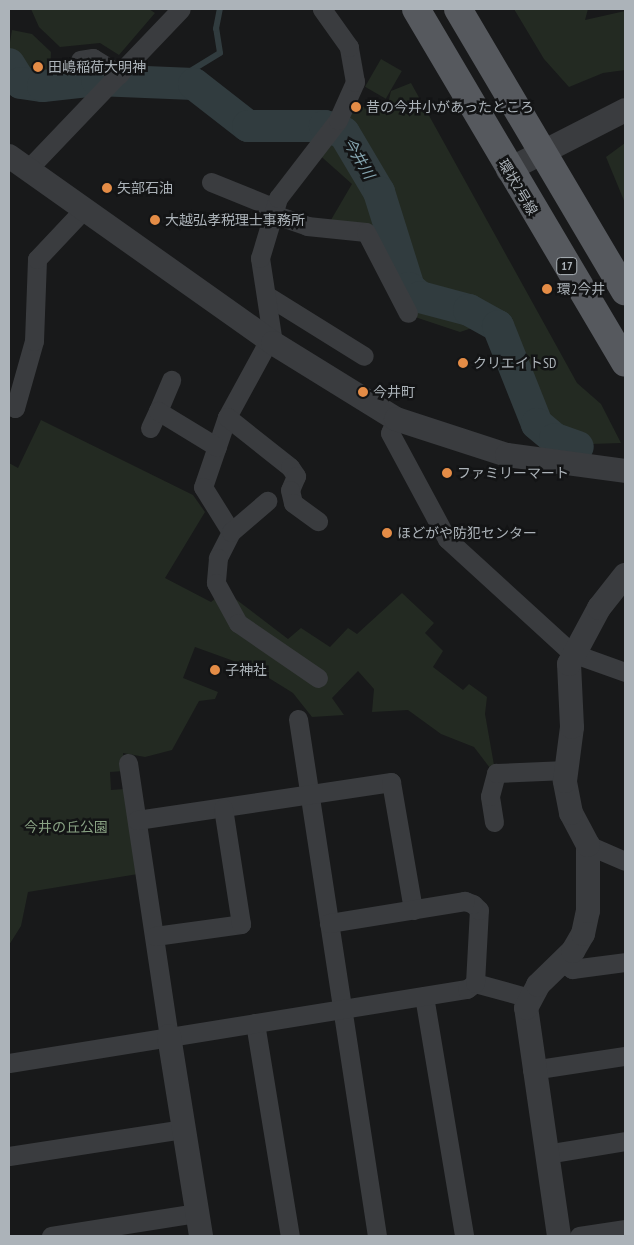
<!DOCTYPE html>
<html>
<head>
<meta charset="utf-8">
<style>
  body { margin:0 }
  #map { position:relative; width:634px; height:1245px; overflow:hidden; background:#18191a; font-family:"PT Sans Narrow","Noto Sans JP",sans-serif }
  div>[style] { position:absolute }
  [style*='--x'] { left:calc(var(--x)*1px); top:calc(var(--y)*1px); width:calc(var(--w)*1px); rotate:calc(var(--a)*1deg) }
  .green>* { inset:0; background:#232a22; transform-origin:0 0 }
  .stream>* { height:5.5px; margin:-2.75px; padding:0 2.75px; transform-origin:2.75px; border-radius:2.75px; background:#313c3f }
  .river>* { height:32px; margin:-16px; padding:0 16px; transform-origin:16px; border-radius:16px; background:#313c3f }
  .minor>* { height:19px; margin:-9.5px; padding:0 9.5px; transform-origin:9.5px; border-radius:9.5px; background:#3a3c3f }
  .tertiary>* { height:24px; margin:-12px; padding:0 12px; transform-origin:12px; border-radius:12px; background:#3a3c3f }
  .primary>* { height:28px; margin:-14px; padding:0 14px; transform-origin:14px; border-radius:14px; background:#56595e }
  .dots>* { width:14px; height:14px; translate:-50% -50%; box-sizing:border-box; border:2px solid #131415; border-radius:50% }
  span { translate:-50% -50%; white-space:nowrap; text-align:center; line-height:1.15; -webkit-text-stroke:5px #131415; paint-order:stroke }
  .shield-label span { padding:1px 4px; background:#131415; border:1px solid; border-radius:4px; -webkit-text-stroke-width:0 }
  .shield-label { font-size:12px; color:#acb3b9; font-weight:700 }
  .poi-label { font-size:14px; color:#acb3b9 }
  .left { translate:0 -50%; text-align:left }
  .street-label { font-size:14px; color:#acb3b9 }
  .park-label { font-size:14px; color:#89a284 }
  .water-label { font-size:15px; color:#86a6b1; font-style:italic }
  .frame { position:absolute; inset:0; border:10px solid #acb3b9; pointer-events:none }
</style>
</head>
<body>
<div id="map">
  <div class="green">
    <div style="clip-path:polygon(31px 9px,149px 9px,155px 13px,119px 55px,100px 43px,60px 47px,39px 27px)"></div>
    <div style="clip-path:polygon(514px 9px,588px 9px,585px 20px,625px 11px,625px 70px,603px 73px,569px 87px,544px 59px)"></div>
    <div style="clip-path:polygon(12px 30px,32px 34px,51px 52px,50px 76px,33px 76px,19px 67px,9px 48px)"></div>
    <div style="left:381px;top:59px;width:24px;height:32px;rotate:30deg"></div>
    <div style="clip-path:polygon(411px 83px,577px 383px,601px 404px,621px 443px,591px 444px,540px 430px,510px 377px,501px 346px,478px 326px,460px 332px,409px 315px,384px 248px,328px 225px,352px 184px,315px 151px,356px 105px,381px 111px,387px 108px,391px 91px)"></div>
    <div style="clip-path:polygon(625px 143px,625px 203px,606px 157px)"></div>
    <div style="clip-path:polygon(41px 420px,193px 495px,205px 512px,165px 578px,211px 602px,225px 591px,288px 639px,301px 628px,330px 647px,348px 628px,357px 634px,402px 593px,434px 623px,425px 633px,443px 651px,433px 667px,463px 690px,469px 684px,487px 697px,485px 714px,494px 765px,490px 768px,474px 747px,441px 734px,408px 710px,372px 712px,374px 689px,358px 671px,332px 698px,344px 715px,312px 717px,293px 693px,253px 668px,195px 647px,183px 678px,218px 692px,215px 699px,199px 701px,172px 750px,145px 757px,123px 753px,124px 771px,110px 772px,111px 790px,124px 789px,138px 874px,28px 892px,21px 926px,9px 945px,9px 463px,18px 468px)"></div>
  </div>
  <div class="stream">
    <div style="--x:166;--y:86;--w:63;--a:-31.4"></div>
    <div style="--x:220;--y:53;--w:24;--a:-99"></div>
    <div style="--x:216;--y:29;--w:20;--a:-79"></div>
  </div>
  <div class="river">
    <div style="--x:9;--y:64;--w:22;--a:58"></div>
    <div style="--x:21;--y:83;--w:22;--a:8"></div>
    <div style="--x:43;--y:86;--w:54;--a:-6.3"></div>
    <div style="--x:97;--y:80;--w:97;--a:2.4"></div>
    <div style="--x:194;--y:84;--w:68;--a:37.9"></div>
    <div style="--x:248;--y:126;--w:77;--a:0"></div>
    <div style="--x:325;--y:126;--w:20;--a:20"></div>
    <div style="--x:344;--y:133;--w:69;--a:59.3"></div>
    <div style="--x:379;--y:192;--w:101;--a:72.6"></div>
    <div style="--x:409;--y:288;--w:14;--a:39"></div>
    <div style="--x:420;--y:297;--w:51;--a:14.9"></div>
    <div style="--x:469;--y:310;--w:33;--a:29"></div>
    <div style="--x:498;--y:326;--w:105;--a:68.3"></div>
    <div style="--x:537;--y:424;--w:23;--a:40"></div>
    <div style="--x:555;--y:439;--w:24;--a:19"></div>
  </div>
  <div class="minor">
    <div style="--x:80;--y:60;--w:13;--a:-9"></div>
    <div style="--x:93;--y:58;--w:31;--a:32"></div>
    <div style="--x:28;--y:169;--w:221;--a:-46.3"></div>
    <div style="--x:211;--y:182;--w:69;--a:22.1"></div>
    <div style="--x:273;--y:214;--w:36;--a:19"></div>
    <div style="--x:307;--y:226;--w:59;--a:5.8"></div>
    <div style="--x:366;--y:232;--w:91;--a:62.6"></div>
    <div style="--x:266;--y:295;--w:115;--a:31.9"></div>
    <div style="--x:269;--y:340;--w:88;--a:118.6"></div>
    <div style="--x:227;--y:417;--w:74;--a:108.9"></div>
    <div style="--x:203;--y:487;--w:53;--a:58.1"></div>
    <div style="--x:231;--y:532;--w:29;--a:117"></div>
    <div style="--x:218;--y:558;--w:25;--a:95"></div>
    <div style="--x:216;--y:583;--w:46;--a:61.2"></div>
    <div style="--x:238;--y:623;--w:97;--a:34.5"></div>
    <div style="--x:273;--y:343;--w:86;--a:-98.7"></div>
    <div style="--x:260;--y:258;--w:63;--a:-73.3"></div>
    <div style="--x:278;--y:198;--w:98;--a:-52.4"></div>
    <div style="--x:338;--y:120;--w:42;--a:-65.9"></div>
    <div style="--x:355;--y:82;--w:36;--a:-100"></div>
    <div style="--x:349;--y:47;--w:47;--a:-125.4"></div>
    <div style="--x:9;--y:404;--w:7;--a:34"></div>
    <div style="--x:15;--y:408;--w:70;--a:-74.2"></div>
    <div style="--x:34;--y:341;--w:82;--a:-87.9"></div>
    <div style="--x:37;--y:259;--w:70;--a:-46.7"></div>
    <div style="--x:158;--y:411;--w:34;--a:-67"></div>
    <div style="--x:227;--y:417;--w:80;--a:38.4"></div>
    <div style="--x:290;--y:467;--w:11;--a:56"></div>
    <div style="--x:296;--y:476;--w:15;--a:113"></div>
    <div style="--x:290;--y:490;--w:13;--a:77"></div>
    <div style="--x:293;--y:503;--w:31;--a:36"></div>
    <div style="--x:396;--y:419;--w:15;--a:113"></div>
    <div style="--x:390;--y:433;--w:120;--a:61.7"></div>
    <div style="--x:447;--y:539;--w:169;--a:42.4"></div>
    <div style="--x:572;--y:653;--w:56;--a:19.7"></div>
    <div style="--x:150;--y:428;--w:19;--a:-65"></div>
    <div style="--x:158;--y:411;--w:69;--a:31.4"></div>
    <div style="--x:231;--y:532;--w:48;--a:-40.7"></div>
    <div style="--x:298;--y:719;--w:523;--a:81.31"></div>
    <div style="--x:128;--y:763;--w:276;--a:81.5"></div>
    <div style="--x:137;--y:820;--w:257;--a:-8.5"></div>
    <div style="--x:391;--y:782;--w:130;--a:80.2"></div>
    <div style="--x:494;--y:822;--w:26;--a:-99"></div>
    <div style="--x:490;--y:796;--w:24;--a:-75"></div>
    <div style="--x:496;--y:773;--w:70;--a:-2.5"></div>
    <div style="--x:588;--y:845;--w:40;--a:23.4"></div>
    <div style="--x:155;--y:936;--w:87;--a:-7.9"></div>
    <div style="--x:241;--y:924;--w:117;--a:-98.8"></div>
    <div style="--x:561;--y:961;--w:14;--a:36"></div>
    <div style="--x:572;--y:969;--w:53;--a:-7.5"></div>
    <div style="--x:475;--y:983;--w:57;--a:15.3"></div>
    <div style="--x:424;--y:996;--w:243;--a:80.5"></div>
    <div style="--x:255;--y:1023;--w:216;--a:80.7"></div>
    <div style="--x:9;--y:1063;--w:464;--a:-9.2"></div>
    <div style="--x:467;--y:989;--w:10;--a:-37"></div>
    <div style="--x:475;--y:983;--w:73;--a:-86.9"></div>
    <div style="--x:479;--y:910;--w:8;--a:-135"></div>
    <div style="--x:473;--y:904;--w:9;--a:-159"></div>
    <div style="--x:465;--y:901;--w:138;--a:170.8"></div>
    <div style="--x:532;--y:1070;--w:94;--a:-8.6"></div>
    <div style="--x:546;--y:1154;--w:80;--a:-9.3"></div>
    <div style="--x:9;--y:1156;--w:177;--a:-8.8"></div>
    <div style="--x:51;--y:1236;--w:148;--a:-9"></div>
    <div style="--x:579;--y:1236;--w:47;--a:-8.7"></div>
  </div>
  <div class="tertiary">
    <div style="--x:9;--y:156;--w:324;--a:35.3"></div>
    <div style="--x:273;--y:343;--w:145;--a:31.7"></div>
    <div style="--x:396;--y:419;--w:117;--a:18"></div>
    <div style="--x:507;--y:455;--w:119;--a:7.7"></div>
    <div style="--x:508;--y:170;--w:131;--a:-27.1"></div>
    <div style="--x:169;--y:1036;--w:203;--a:80.9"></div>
    <div style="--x:559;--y:1236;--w:230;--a:-98.2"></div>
    <div style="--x:526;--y:1008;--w:26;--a:-62"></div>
    <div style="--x:538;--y:985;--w:49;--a:-44.2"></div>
    <div style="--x:573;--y:951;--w:20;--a:-60"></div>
    <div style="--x:583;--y:934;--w:24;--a:-78"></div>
    <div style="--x:588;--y:911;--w:66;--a:-90"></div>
    <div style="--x:588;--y:845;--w:36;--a:-118"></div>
    <div style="--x:571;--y:813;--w:33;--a:-101"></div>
    <div style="--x:565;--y:781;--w:54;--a:-82.6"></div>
    <div style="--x:572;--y:727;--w:63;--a:-92.7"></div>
    <div style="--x:569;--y:664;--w:64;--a:-61.8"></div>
    <div style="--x:599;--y:608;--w:42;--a:-51.8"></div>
  </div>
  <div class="primary">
    <div style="--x:416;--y:9;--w:411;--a:59.4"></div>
    <div style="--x:458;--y:9;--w:328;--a:59.4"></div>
  </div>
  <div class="dots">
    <div style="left:38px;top:67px;background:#e48c46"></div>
    <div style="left:356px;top:107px;background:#e48c46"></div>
    <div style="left:107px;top:188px;background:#e48c46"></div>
    <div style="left:155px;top:220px;background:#e48c46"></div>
    <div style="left:547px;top:289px;background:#e48c46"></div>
    <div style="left:463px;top:363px;background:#e48c46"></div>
    <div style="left:363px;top:392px;background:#e48c46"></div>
    <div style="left:447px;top:473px;background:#e48c46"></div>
    <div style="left:387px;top:533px;background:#e48c46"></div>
    <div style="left:215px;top:670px;background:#e48c46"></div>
  </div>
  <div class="shield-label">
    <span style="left:567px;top:266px">17</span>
  </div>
  <div class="poi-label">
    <span class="left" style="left:48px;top:67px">田嶋稲荷大明神</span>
    <span class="left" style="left:366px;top:107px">昔の今井小があったところ</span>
    <span class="left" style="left:117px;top:188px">矢部石油</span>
    <span class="left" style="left:165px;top:220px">大越弘孝税理士事務所</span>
    <span class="left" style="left:557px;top:289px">環2今井</span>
    <span class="left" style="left:473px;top:363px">クリエイトSD</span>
    <span class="left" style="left:373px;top:392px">今井町</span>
    <span class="left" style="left:457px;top:473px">ファミリーマート</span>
    <span class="left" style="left:397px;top:533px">ほどがや防犯センター</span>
    <span class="left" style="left:225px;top:670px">子神社</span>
  </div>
  <div class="street-label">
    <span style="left:518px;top:187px;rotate:59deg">環状2号線</span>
  </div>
  <div class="park-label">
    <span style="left:66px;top:827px">今井の丘公園</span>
  </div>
  <div class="water-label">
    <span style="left:359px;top:158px;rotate:59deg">今井川</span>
  </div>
  <div class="frame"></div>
</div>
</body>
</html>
